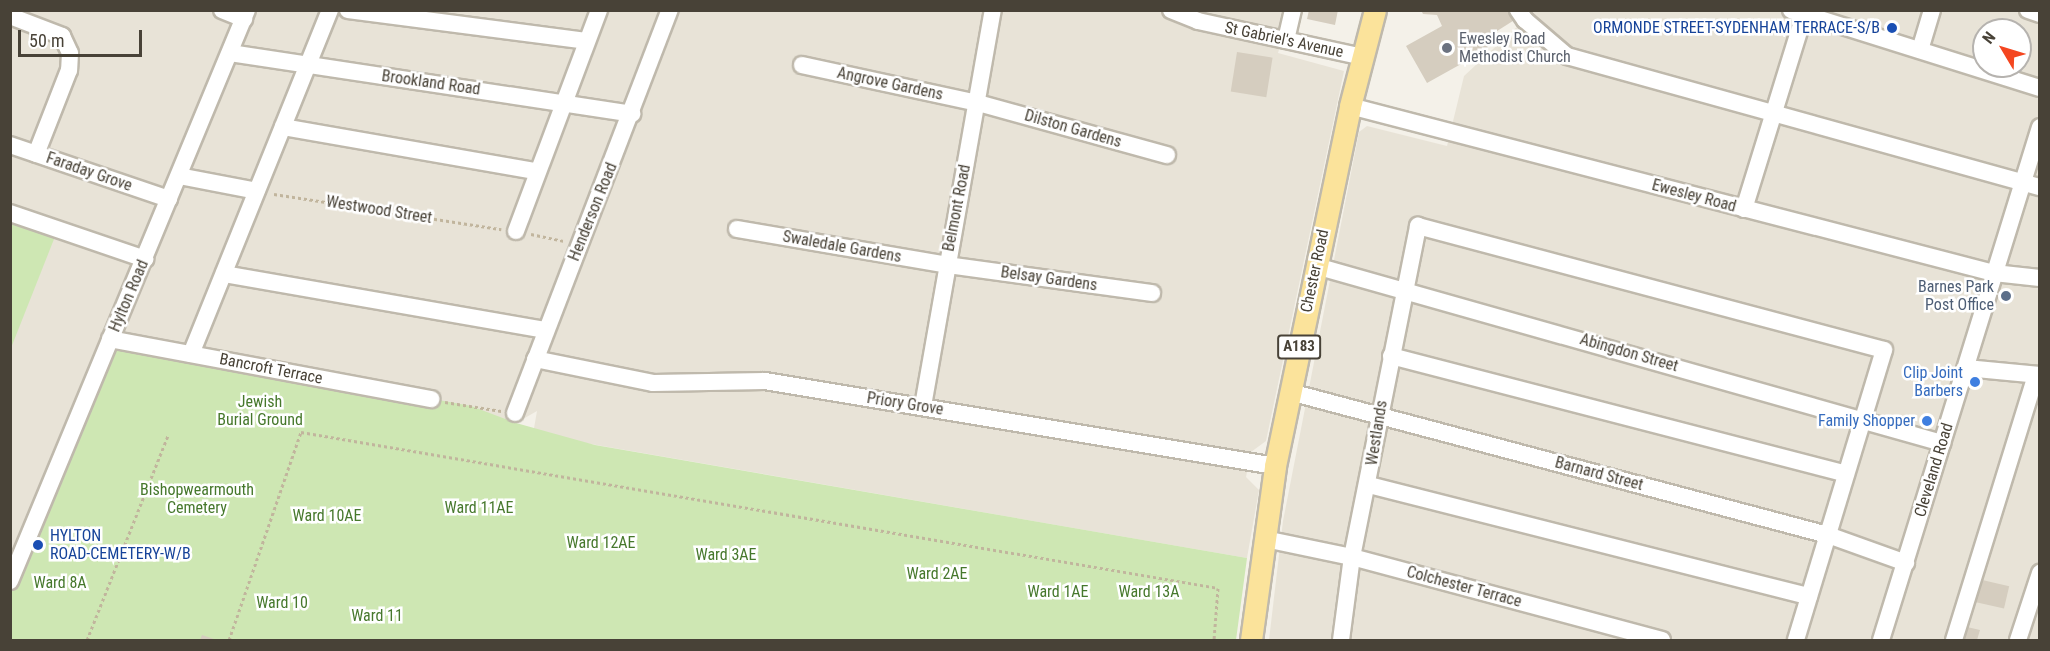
<!DOCTYPE html>
<html>
<head>
<meta charset="utf-8">
<style>
  body { margin:0 }
  #map { position:relative; width:2050px; height:651px; overflow:hidden; background:#f4f1e9; font-family:"Roboto Condensed",sans-serif }
  div>[style] { position:absolute }
  [style*='--x'] { left:calc(var(--x)*1px); top:calc(var(--y)*1px); width:calc(var(--w)*1px); rotate:calc(var(--a)*1deg) }
  .residential>* { inset:0; background:#e8e3d7 }
  .green>* { inset:0; background:#cee7b3 }
  .building>* { inset:0; background:#d5cdbf; transform-origin:0 0 }
  .path>* { height:3px; margin-top:-1.5px; transform-origin:0; background:repeating-linear-gradient(90deg,#c1b59d 0 3px,transparent 0 6px) }
  .roads { filter:drop-shadow(2px 0 #bfb9ac) drop-shadow(-2px 0 #bfb9ac) drop-shadow(0 2px #bfb9ac) drop-shadow(0 -2px #bfb9ac) }
  .minor>* { height:16px; margin:-8px; padding:0 8px; transform-origin:8px; border-radius:8px; background:#fff }
  .major>* { height:21px; margin:-10.5px; padding:0 10.5px; transform-origin:10.5px; border-radius:10.5px; background:#fbe39b }
  .dots>* { width:16px; height:16px; translate:-50% -50%; box-sizing:border-box; border:3px solid #fff; border-radius:50% }
  span { translate:-50% -50%; white-space:nowrap; text-align:center; line-height:1.15; -webkit-text-stroke:5px #fff; paint-order:stroke }
  .shield-label span { padding:2px 4px; background:#fff; border:2px solid; border-radius:4px; -webkit-text-stroke-width:0 }
  .shield-label { font-size:15px; color:#484237; font-weight:700 }
  .transit-label { font-size:16px; color:#164399 }
  .right { translate:-100% -50%; text-align:right }
  .left { translate:0 -50%; text-align:left }
  .worship-label { font-size:16px; color:#5b616d }
  .street-label { font-size:16px; color:#484237 }
  .service-label { font-size:16px; color:#4e5e75 }
  .shop-label { font-size:16px; color:#366cbe }
  .park-label { font-size:16px; color:#46782c }
  .frame { position:absolute; inset:0; border:12px solid #484237; pointer-events:none }
  .north { position:absolute; left:1972px; top:18px; width:60px; height:60px; box-sizing:border-box; background:#fff; border:2px solid #b6b3af; border-radius:50%; rotate:308deg; font-size:16px; font-weight:700; line-height:24px; text-align:center; color:#484237 }
  .north::after { content:''; display:block; margin:auto; width:21px; height:27px; background:#f44620; clip-path:polygon(50% 0,100% 100%,50% 72%,0 100%) }
  .scale { position:absolute; left:18px; top:30px; width:124px; height:27px; box-sizing:border-box; border:3px solid #484237; border-top:0; padding-left:8px; font-size:18px; line-height:21px; white-space:nowrap; color:#484237; -webkit-text-stroke:4px #fff; paint-order:stroke }
</style>
</head>
<body>
<div id="map">
  <div class="residential">
    <div style="clip-path:polygon(1290px 10px,1278px 53px,1344px 71px,1266px 441px,1251px 452px,1246px 477px,1259px 490px,1247px 558px,533px 434px,537px 411px,516px 423px,11px 581px,11px 11px)"></div>
    <div style="clip-path:polygon(evenodd,1510px 11px,2039px 11px,2039px 640px,1269px 640px,1283px 521px,1359px 132px,1367px 126px,1447px 146px,1464px 76px,1520px 24px,1510px 11px,1984px 30px,2020px 30px,2020px 66px,1984px 66px,1984px 30px)"></div>
  </div>
  <div class="green">
    <div style="clip-path:polygon(11px 213px,58px 229px,11px 348px)"></div>
    <div style="clip-path:polygon(110px 339px,471px 406px,516px 423px,595px 445px,1247px 558px,1236px 640px,11px 640px,11px 581px)"></div>
  </div>
  <div class="building">
    <div style="clip-path:polygon(1309px 10px,1338px 10px,1335px 25px,1307px 19px)"></div>
    <div style="clip-path:polygon(1421px 10px,1510px 10px,1516px 19px,1486px 38px,1488px 49px,1427px 83px,1406px 46px,1442px 26px,1437px 15px,1423px 14px)"></div>
    <div style="left:1237px;top:52px;width:36px;height:40px;rotate:9deg"></div>
    <div style="left:1978px;top:579px;width:32px;height:23px;rotate:13deg"></div>
    <div style="clip-path:polygon(1967px 627px,1980px 630px,1977px 640px,1964px 640px)"></div>
    <div style="clip-path:polygon(202px 635px,217px 640px,200px 640px)"></div>
  </div>
  <div class="path">
    <div style="--x:274;--y:194;--w:230;--a:8.8"></div>
    <div style="--x:531;--y:234;--w:33;--a:12"></div>
    <div style="--x:445;--y:402;--w:57;--a:9.1"></div>
    <div style="--x:87;--y:640;--w:220;--a:-68.4"></div>
    <div style="--x:229;--y:640;--w:220;--a:-70.9"></div>
    <div style="--x:301;--y:432;--w:930;--a:9.65"></div>
    <div style="--x:1218;--y:588;--w:52;--a:94.4"></div>
  </div>
  <div class="roads">
    <div class="minor">
      <div style="--x:222;--y:10;--w:24;--a:22"></div>
      <div style="--x:348;--y:10;--w:240;--a:7.4"></div>
      <div style="--x:1171;--y:10;--w:29;--a:22"></div>
      <div style="--x:1198;--y:21;--w:169;--a:12.3"></div>
      <div style="--x:1518;--y:10;--w:12;--a:55"></div>
      <div style="--x:1525;--y:20;--w:55;--a:40.6"></div>
      <div style="--x:1567;--y:56;--w:491;--a:15.5"></div>
      <div style="--x:1791;--y:10;--w:261;--a:17.4"></div>
      <div style="--x:2028;--y:10;--w:13;--a:18"></div>
      <div style="--x:10;--y:16;--w:56;--a:21"></div>
      <div style="--x:62;--y:36;--w:19;--a:65"></div>
      <div style="--x:70;--y:53;--w:17;--a:93"></div>
      <div style="--x:69;--y:70;--w:90;--a:111.4"></div>
      <div style="--x:1286;--y:40;--w:31;--a:-77"></div>
      <div style="--x:1920;--y:50;--w:42;--a:-73.3"></div>
      <div style="--x:230;--y:53;--w:407;--a:8.6"></div>
      <div style="--x:802;--y:65;--w:180;--a:12.2"></div>
      <div style="--x:978;--y:103;--w:196;--a:15.4"></div>
      <div style="--x:1350;--y:106;--w:665;--a:14.54"></div>
      <div style="--x:1994;--y:273;--w:46;--a:6.2"></div>
      <div style="--x:283;--y:127;--w:257;--a:9.9"></div>
      <div style="--x:10;--y:145;--w:168;--a:18.8"></div>
      <div style="--x:179;--y:176;--w:79;--a:10.9"></div>
      <div style="--x:1744;--y:209;--w:203;--a:-72.8"></div>
      <div style="--x:10;--y:213;--w:143;--a:18.8"></div>
      <div style="--x:737;--y:229;--w:213;--a:9.7"></div>
      <div style="--x:947;--y:265;--w:207;--a:7.8"></div>
      <div style="--x:516;--y:231;--w:236;--a:-69.4"></div>
      <div style="--x:1316;--y:266;--w:651;--a:15.79"></div>
      <div style="--x:224;--y:274;--w:326;--a:9.9"></div>
      <div style="--x:110;--y:339;--w:327;--a:10.6"></div>
      <div style="--x:191;--y:354;--w:371;--a:-68"></div>
      <div style="--x:1391;--y:356;--w:470;--a:14.5"></div>
      <div style="--x:535;--y:359;--w:120;--a:11.5"></div>
      <div style="--x:653;--y:383;--w:112;--a:-1"></div>
      <div style="--x:765;--y:381;--w:517;--a:9.46"></div>
      <div style="--x:1966;--y:368;--w:74;--a:5.4"></div>
      <div style="--x:1290;--y:392;--w:557;--a:14.89"></div>
      <div style="--x:1828;--y:535;--w:83;--a:19.7"></div>
      <div style="--x:923;--y:406;--w:402;--a:-80"></div>
      <div style="--x:515;--y:413;--w:432;--a:-69"></div>
      <div style="--x:1369;--y:485;--w:454;--a:14.2"></div>
      <div style="--x:1265;--y:539;--w:89;--a:11.7"></div>
      <div style="--x:1352;--y:557;--w:321;--a:15"></div>
      <div style="--x:10;--y:581;--w:618;--a:-67.46"></div>
      <div style="--x:1341;--y:640;--w:84;--a:-82.5"></div>
      <div style="--x:1352;--y:557;--w:338;--a:-78.7"></div>
      <div style="--x:1418;--y:226;--w:482;--a:14.9"></div>
      <div style="--x:1884;--y:350;--w:303;--a:106.9"></div>
      <div style="--x:1881;--y:640;--w:537;--a:-72.78"></div>
      <div style="--x:1954;--y:640;--w:277;--a:-72.8"></div>
      <div style="--x:2018;--y:640;--w:71;--a:-71.8"></div>
    </div>
    <div class="major">
      <div style="--x:1251;--y:640;--w:176;--a:-82.1"></div>
      <div style="--x:1275;--y:466;--w:368;--a:-78.2"></div>
      <div style="--x:1350;--y:106;--w:99;--a:-75.4"></div>
    </div>
  </div>
  <div class="dots">
    <div style="left:1892px;top:28px;background:#1a4fb4"></div>
    <div style="left:1447px;top:48px;background:#6b7280"></div>
    <div style="left:2006px;top:296px;background:#5c6f8a"></div>
    <div style="left:1975px;top:382px;background:#3f7fe0"></div>
    <div style="left:1927px;top:421px;background:#3f7fe0"></div>
    <div style="left:38px;top:545px;background:#1a4fb4"></div>
  </div>
  <div class="shield-label">
    <span style="left:1299px;top:347px">A183</span>
  </div>
  <div class="transit-label">
    <span class="right" style="left:1880px;top:28px">ORMONDE STREET-SYDENHAM TERRACE-S/B</span>
    <span class="left" style="left:50px;top:545px">HYLTON<br>ROAD-CEMETERY-W/B</span>
  </div>
  <div class="worship-label">
    <span class="left" style="left:1459px;top:48px">Ewesley Road<br>Methodist Church</span>
  </div>
  <div class="street-label">
    <span style="left:1284px;top:40px;rotate:12deg">St Gabriel's Avenue</span>
    <span style="left:431px;top:83px;rotate:8deg">Brookland Road</span>
    <span style="left:890px;top:84px;rotate:12deg">Angrove Gardens</span>
    <span style="left:1073px;top:129px;rotate:16deg">Dilston Gardens</span>
    <span style="left:89px;top:172px;rotate:19deg">Faraday Grove</span>
    <span style="left:1694px;top:196px;rotate:15deg">Ewesley Road</span>
    <span style="left:957px;top:208px;rotate:-79deg">Belmont Road</span>
    <span style="left:379px;top:210px;rotate:9deg">Westwood Street</span>
    <span style="left:593px;top:212px;rotate:-68deg">Henderson Road</span>
    <span style="left:842px;top:247px;rotate:10deg">Swaledale Gardens</span>
    <span style="left:1315px;top:271px;rotate:-78deg">Chester Road</span>
    <span style="left:1049px;top:279px;rotate:8deg">Belsay Gardens</span>
    <span style="left:129px;top:296px;rotate:-67deg">Hylton Road</span>
    <span style="left:1629px;top:353px;rotate:16deg">Abingdon Street</span>
    <span style="left:271px;top:369px;rotate:11deg">Bancroft Terrace</span>
    <span style="left:905px;top:404px;rotate:9deg">Priory Grove</span>
    <span style="left:1377px;top:433px;rotate:-81deg">Westlands</span>
    <span style="left:1934px;top:470px;rotate:-73deg">Cleveland Road</span>
    <span style="left:1599px;top:474px;rotate:15deg">Barnard Street</span>
    <span style="left:1464px;top:587px;rotate:15deg">Colchester Terrace</span>
  </div>
  <div class="service-label">
    <span class="right" style="left:1994px;top:296px">Barnes Park<br>Post Office</span>
  </div>
  <div class="shop-label">
    <span class="right" style="left:1963px;top:382px">Clip Joint<br>Barbers</span>
    <span class="right" style="left:1915px;top:421px">Family Shopper</span>
  </div>
  <div class="park-label">
    <span style="left:260px;top:411px">Jewish<br>Burial Ground</span>
    <span style="left:197px;top:499px">Bishopwearmouth<br>Cemetery</span>
    <span style="left:479px;top:508px">Ward 11AE</span>
    <span style="left:327px;top:516px">Ward 10AE</span>
    <span style="left:601px;top:543px">Ward 12AE</span>
    <span style="left:726px;top:555px">Ward 3AE</span>
    <span style="left:937px;top:574px">Ward 2AE</span>
    <span style="left:60px;top:583px">Ward 8A</span>
    <span style="left:1058px;top:592px">Ward 1AE</span>
    <span style="left:1149px;top:592px">Ward 13A</span>
    <span style="left:282px;top:603px">Ward 10</span>
    <span style="left:377px;top:616px">Ward 11</span>
  </div>
  <div class="frame"></div>
  <div class="north">N</div>
  <div class="scale">50 m</div>
</div>
</body>
</html>
